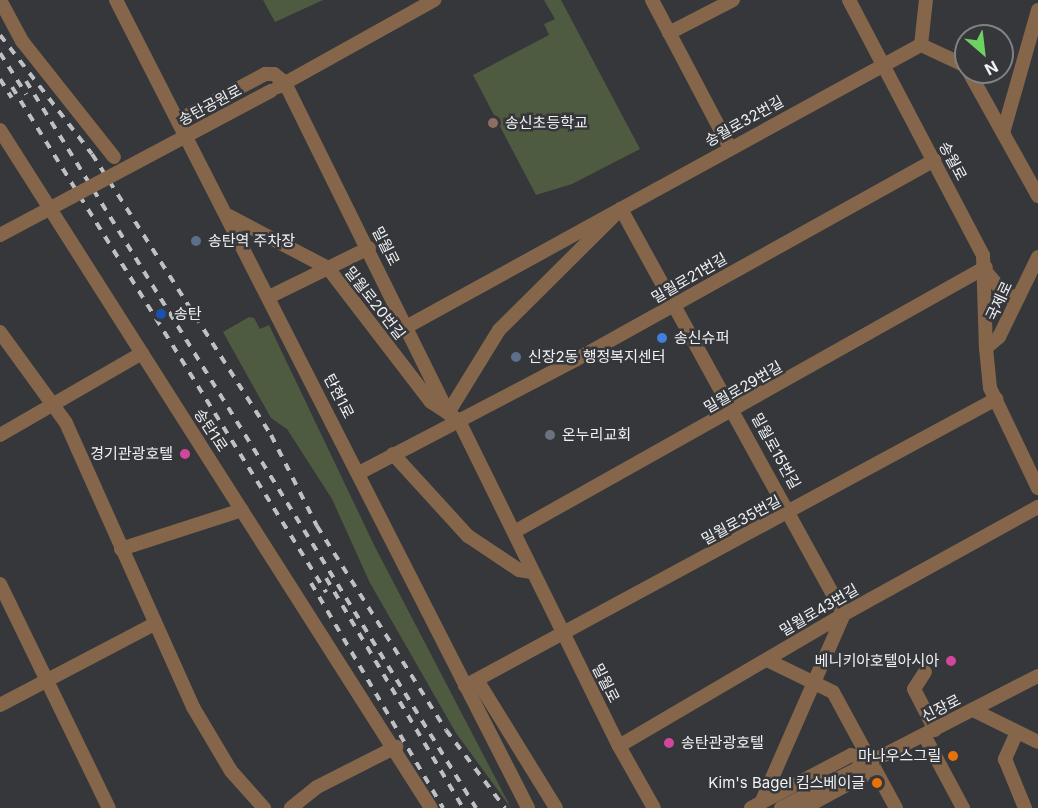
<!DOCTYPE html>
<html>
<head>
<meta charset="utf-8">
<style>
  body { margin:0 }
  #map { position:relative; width:1038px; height:808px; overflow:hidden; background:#35373b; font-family:Inter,"Noto Sans KR",sans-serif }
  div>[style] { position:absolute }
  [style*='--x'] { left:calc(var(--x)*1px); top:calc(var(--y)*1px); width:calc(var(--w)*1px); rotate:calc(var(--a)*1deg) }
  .green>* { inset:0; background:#4f5b40 }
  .minor>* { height:14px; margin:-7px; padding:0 7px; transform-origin:7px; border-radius:7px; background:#85664a }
  .rail>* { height:4px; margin-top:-2px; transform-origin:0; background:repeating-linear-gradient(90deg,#bec0c3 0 8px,transparent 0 16px) }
  .minor-bridge>* { height:14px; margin:-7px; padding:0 7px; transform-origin:7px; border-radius:7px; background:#85664a }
  .dots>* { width:16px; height:16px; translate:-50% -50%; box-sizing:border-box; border:3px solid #35373b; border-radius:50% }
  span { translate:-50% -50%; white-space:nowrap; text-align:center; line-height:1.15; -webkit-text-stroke:5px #35373b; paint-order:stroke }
  .street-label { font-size:15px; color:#eff1f3 }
  .poi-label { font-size:15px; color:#eff1f3 }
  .left { translate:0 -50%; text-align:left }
  .right { translate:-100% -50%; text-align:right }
  .north { position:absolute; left:954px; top:24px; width:60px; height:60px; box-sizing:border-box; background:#35373b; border:2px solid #7f8185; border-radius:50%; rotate:152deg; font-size:16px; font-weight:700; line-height:24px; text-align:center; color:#eff1f3 }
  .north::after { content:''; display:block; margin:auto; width:21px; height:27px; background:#6cd362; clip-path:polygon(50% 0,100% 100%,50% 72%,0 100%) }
</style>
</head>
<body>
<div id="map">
  <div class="green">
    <div style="clip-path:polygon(263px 0,323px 0,275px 22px)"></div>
    <div style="clip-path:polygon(544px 0,561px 0,640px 149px,572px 184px,536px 195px,473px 75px,549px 35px,544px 24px,555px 19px)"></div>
    <div style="clip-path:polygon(249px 317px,254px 318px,260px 329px,269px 325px,374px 545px,511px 808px,456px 733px,370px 583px,332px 499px,287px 429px,271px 418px,223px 332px)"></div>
  </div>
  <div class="minor">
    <div style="--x:0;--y:0;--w:47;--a:61.8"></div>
    <div style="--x:22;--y:41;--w:148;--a:51.6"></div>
    <div style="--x:116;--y:0;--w:907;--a:62.98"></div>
    <div style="--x:652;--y:0;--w:167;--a:62.2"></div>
    <div style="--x:849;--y:0;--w:288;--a:62.3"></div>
    <div style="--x:983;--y:255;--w:93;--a:88.2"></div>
    <div style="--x:669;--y:33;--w:72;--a:-27.3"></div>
    <div style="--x:921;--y:45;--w:50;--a:25"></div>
    <div style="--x:921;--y:45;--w:45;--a:-83.7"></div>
    <div style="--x:969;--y:72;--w:142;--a:60.9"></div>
    <div style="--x:278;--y:87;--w:179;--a:-29.1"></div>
    <div style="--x:179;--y:120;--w:98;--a:-28.1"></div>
    <div style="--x:265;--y:74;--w:9;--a:0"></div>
    <div style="--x:274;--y:74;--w:14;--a:39"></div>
    <div style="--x:285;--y:83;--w:368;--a:63.7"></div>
    <div style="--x:448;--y:413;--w:14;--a:36"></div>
    <div style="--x:459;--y:421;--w:362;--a:63.8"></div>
    <div style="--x:619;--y:746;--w:71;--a:60.6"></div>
    <div style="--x:0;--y:130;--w:803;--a:57.56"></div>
    <div style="--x:1003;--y:133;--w:128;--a:-74.1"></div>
    <div style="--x:229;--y:216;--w:112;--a:27.7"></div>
    <div style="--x:328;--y:268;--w:169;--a:52.5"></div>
    <div style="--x:431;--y:402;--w:20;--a:33"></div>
    <div style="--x:448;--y:413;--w:97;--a:-58.4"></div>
    <div style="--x:499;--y:330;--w:172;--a:-44.8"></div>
    <div style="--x:621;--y:209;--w:342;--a:-28.7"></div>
    <div style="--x:1038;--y:257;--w:89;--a:116"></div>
    <div style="--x:999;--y:337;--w:17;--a:140"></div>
    <div style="--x:986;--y:348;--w:40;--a:84.3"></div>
    <div style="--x:990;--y:388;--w:111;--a:64.4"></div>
    <div style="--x:987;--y:273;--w:31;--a:50"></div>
    <div style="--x:1007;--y:297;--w:12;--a:-5"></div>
    <div style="--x:271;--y:296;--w:109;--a:-26.1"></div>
    <div style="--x:408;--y:326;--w:243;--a:-28.8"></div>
    <div style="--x:621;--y:209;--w:462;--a:61.2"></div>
    <div style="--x:844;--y:614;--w:206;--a:113.7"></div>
    <div style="--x:0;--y:332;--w:112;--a:54"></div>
    <div style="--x:66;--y:423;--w:311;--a:65.9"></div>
    <div style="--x:193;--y:707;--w:74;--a:59.3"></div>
    <div style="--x:231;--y:771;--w:50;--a:48.3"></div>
    <div style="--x:0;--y:435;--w:164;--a:-30"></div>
    <div style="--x:393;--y:454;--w:111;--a:47.6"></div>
    <div style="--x:468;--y:536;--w:61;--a:33.7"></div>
    <div style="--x:519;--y:570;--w:13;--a:9"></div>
    <div style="--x:359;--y:473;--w:246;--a:-27.6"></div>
    <div style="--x:577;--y:359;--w:409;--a:-29.1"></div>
    <div style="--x:514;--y:532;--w:541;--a:-29.31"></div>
    <div style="--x:121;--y:549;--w:127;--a:-17.9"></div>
    <div style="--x:0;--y:584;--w:249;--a:64.1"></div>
    <div style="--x:767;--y:660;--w:73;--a:25.9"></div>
    <div style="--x:833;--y:692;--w:132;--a:61.5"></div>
    <div style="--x:925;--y:672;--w:20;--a:123"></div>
    <div style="--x:914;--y:689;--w:46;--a:62.9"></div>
    <div style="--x:477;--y:680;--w:150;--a:58.3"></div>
    <div style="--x:465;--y:686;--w:604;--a:-28.39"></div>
    <div style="--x:0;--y:705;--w:174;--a:-27.7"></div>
    <div style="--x:973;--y:710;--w:72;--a:26.2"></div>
    <div style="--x:1017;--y:732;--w:30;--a:114"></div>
    <div style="--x:1005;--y:759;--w:53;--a:67.8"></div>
    <div style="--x:924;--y:735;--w:83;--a:61.9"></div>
    <div style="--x:619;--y:746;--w:261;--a:-30.4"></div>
    <div style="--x:844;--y:614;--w:222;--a:-28.9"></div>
    <div style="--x:291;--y:808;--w:33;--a:-39"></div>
    <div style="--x:317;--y:787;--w:89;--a:-26.9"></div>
    <div style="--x:751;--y:808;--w:113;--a:-27.9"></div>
    <div style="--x:851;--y:755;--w:23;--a:15"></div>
    <div style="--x:781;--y:808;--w:289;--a:-27.2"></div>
    <div style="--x:804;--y:808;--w:67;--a:-28.5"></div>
    <div style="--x:863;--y:776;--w:7;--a:-56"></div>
  </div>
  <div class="rail">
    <div style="--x:0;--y:35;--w:150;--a:52.3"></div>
    <div style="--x:92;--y:154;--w:333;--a:57.5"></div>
    <div style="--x:271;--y:435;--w:102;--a:63.2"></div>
    <div style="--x:317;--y:526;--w:241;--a:57.7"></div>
    <div style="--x:446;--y:730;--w:98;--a:52.9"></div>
    <div style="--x:0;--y:53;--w:49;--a:57.6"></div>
    <div style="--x:0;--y:79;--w:22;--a:58"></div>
    <div style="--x:26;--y:81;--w:855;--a:58.24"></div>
    <div style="--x:12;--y:87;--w:595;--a:58.13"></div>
    <div style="--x:326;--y:578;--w:268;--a:59.2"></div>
    <div style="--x:311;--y:583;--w:261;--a:59.6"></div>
  </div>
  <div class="minor-bridge">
    <div style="--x:0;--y:235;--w:307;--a:-28"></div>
  </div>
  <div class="dots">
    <div style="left:493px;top:123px;background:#8d6e63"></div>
    <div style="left:196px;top:241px;background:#5c6f8a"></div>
    <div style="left:161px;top:314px;background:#1a4fb4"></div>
    <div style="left:662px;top:338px;background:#3f7fe0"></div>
    <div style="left:516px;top:357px;background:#5c6f8a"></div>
    <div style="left:550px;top:435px;background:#6b7280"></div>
    <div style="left:185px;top:454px;background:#d1479c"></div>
    <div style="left:951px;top:661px;background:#d1479c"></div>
    <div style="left:669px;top:743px;background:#d1479c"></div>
    <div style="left:953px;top:756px;background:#e8710a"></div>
    <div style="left:877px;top:783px;background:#e8710a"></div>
  </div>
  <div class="street-label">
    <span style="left:210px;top:105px;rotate:-28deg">송탄공원로</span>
    <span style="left:744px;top:121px;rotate:-29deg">송월로32번길</span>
    <span style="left:953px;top:161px;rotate:62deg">송월로</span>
    <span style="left:386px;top:246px;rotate:63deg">밀월로</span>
    <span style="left:689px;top:278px;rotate:-30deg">밀월로21번길</span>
    <span style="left:999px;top:301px;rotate:-65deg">국제로</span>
    <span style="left:375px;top:303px;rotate:52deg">밀월로20번길</span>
    <span style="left:743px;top:387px;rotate:-30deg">밀월로29번길</span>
    <span style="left:339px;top:396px;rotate:63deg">탄현1로</span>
    <span style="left:211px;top:430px;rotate:57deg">송탄1로</span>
    <span style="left:776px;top:451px;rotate:61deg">밀월로15번길</span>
    <span style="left:741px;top:520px;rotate:-28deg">밀월로35번길</span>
    <span style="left:819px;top:610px;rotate:-30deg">밀월로43번길</span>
    <span style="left:606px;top:683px;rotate:63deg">밀월로</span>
    <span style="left:941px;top:708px;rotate:-27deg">신장로</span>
  </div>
  <div class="poi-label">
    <span class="left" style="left:505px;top:123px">송신초등학교</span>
    <span class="left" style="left:208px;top:241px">송탄역 주차장</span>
    <span class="left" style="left:174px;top:314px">송탄</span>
    <span class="left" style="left:674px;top:338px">송신슈퍼</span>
    <span class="left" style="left:528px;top:357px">신장2동 행정복지센터</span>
    <span class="left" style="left:562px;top:435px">온누리교회</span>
    <span class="right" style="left:173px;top:454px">경기관광호텔</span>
    <span class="right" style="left:939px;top:661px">베니키아호텔아시아</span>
    <span class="left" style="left:681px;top:743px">송탄관광호텔</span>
    <span class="right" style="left:941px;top:756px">마나우스그릴</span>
    <span class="right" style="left:865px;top:783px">Kim's Bagel 킴스베이글</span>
  </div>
  <div class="north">N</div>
</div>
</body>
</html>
